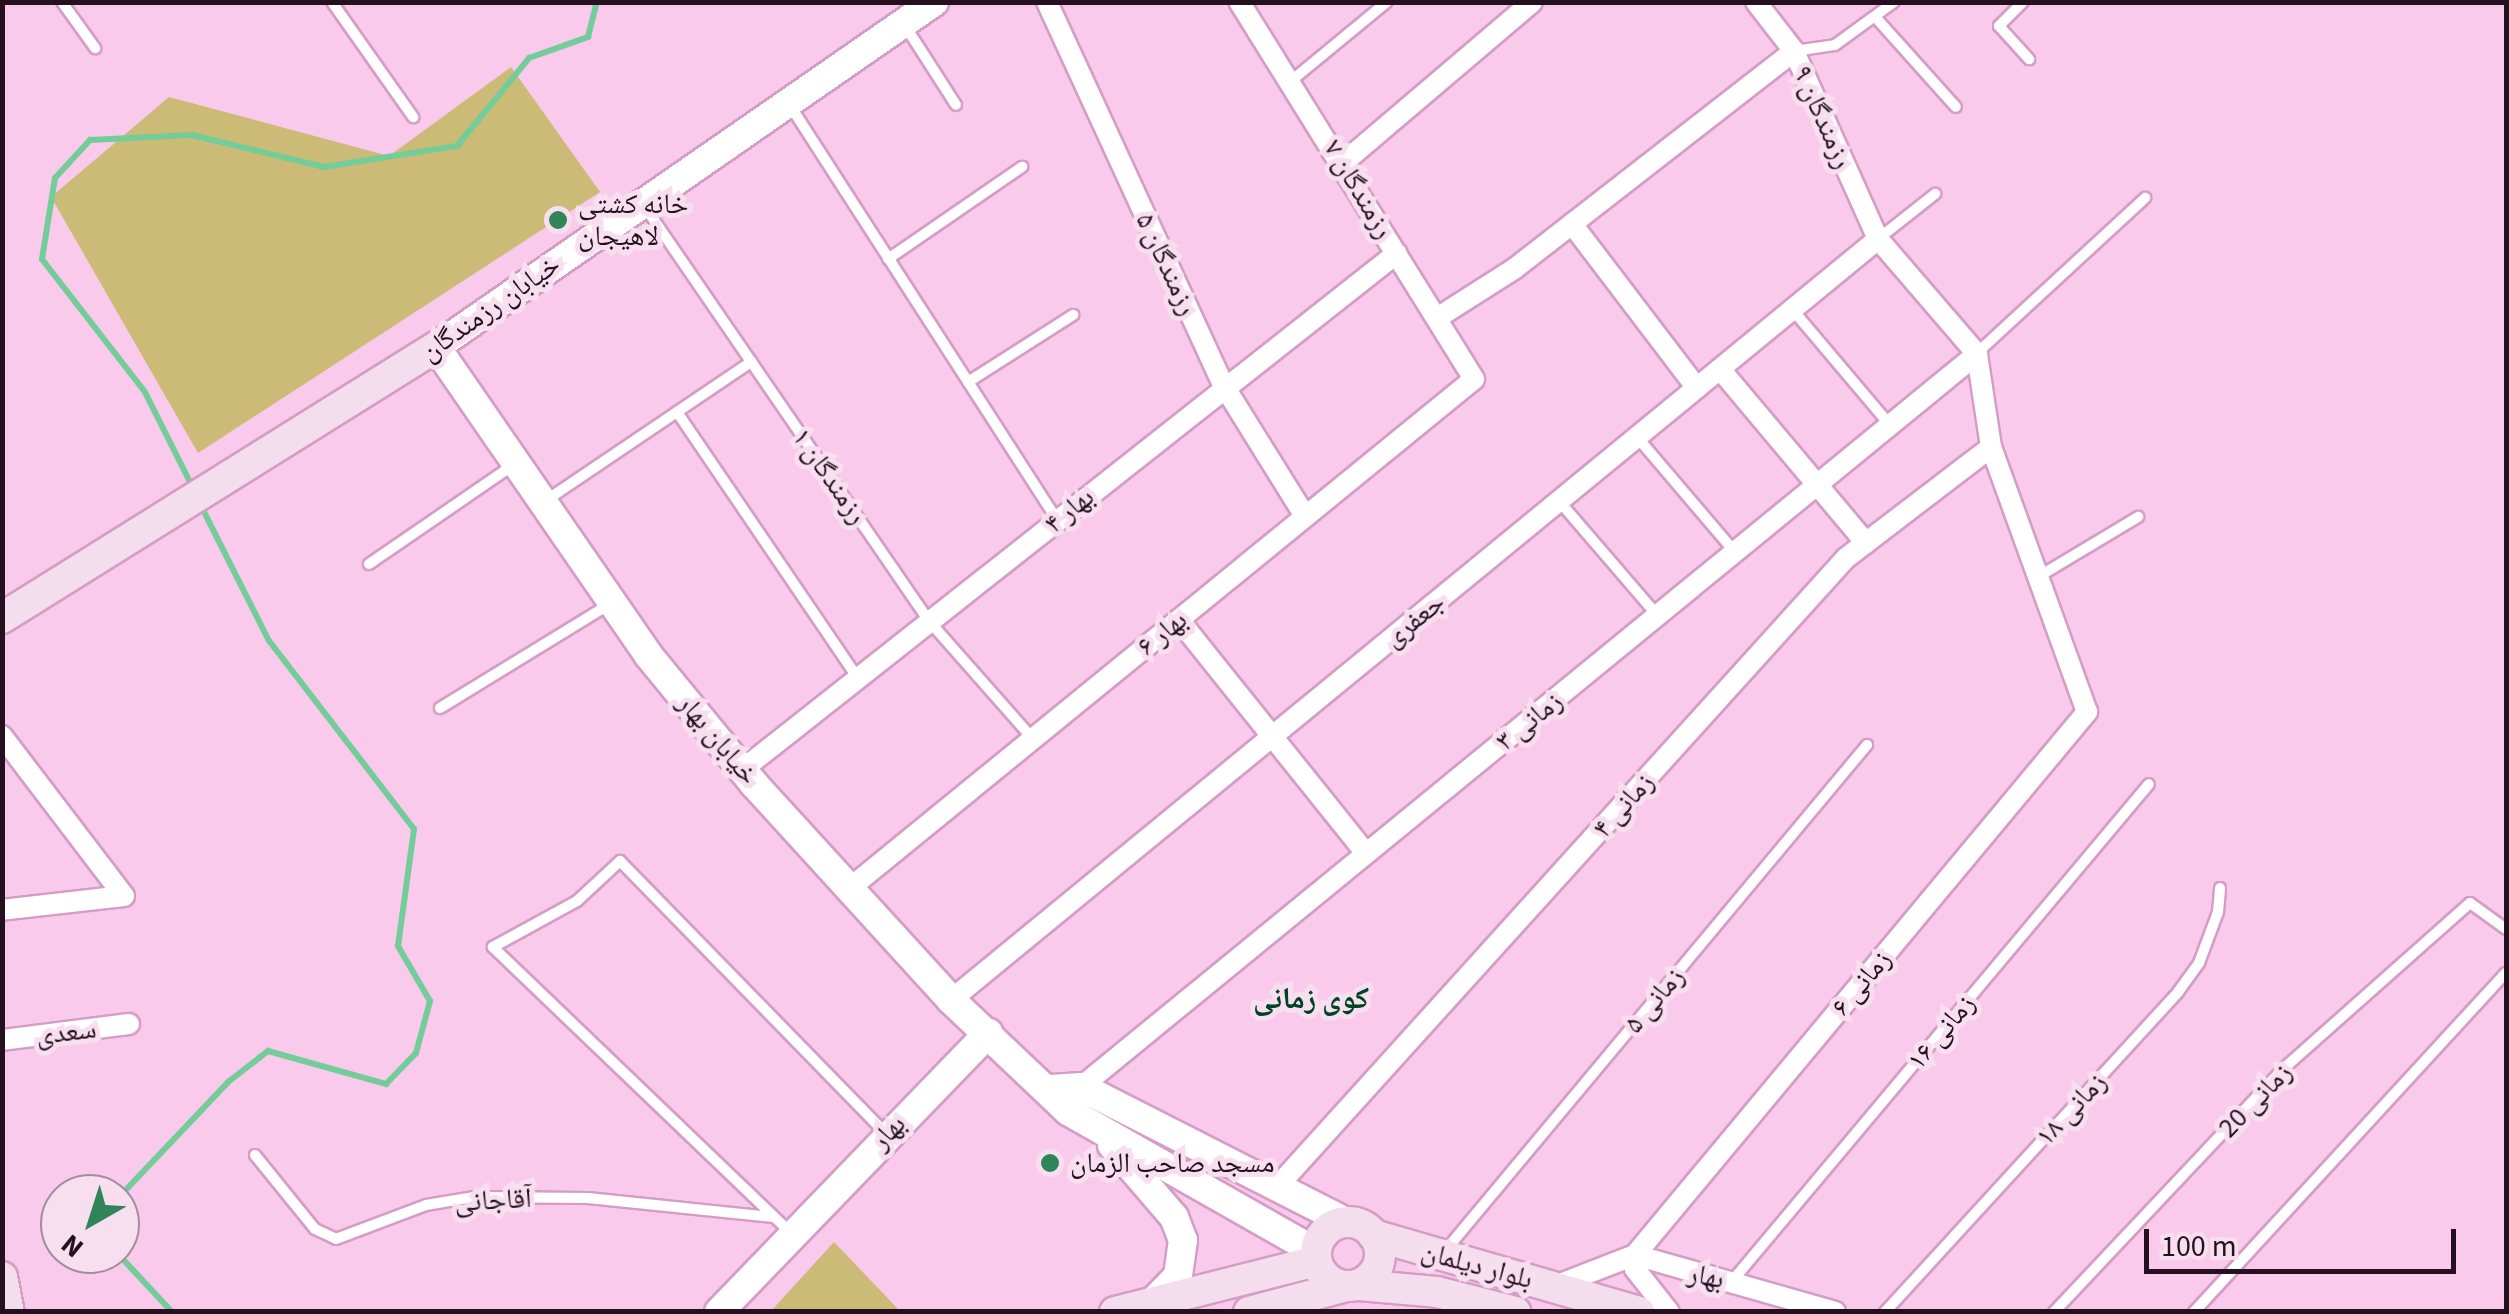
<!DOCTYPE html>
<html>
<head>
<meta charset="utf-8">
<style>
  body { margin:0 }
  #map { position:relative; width:2509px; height:1314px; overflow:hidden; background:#f9caeb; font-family:"Source Sans 3","Noto Naskh Arabic",sans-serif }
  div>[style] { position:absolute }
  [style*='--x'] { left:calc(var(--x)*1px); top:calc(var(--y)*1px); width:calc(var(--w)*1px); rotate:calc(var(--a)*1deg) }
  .green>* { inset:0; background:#cbbb76 }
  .stream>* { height:6px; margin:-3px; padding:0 3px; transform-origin:3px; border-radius:3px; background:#74cc99 }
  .roads { filter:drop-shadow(2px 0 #d59dc5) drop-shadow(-2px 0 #d59dc5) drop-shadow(0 2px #d59dc5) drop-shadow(0 -2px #d59dc5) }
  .service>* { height:10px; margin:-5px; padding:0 5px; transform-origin:5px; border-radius:5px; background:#fff }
  .minor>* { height:20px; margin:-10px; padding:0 10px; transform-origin:10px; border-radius:10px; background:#fff }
  .tertiary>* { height:28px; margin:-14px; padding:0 14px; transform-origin:14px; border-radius:14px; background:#fff }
  .secondary>* { height:30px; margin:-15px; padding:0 15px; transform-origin:15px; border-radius:15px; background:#f4deee }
  .secondary>.ring { margin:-15px; padding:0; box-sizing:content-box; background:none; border:30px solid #f4deee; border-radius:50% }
  .dots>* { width:28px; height:28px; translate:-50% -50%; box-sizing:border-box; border:5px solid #f7dff0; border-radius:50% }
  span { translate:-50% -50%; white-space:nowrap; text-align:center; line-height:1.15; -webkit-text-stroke:10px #f7dff0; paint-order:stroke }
  .street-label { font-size:28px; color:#24101f }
  .poi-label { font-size:28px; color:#24101f }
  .left { translate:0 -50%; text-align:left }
  .neighbourhood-label { font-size:30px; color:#004224; font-weight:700 }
  .frame { position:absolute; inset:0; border:5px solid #24101f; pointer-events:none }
  .north { position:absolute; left:40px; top:1174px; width:100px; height:100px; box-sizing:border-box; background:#f7dff0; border:2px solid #a38c9c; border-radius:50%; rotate:219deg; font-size:28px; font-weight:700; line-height:40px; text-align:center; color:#24101f }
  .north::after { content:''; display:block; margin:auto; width:35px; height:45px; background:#2f8558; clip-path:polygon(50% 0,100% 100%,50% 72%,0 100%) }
  .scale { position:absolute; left:2144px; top:1229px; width:312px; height:45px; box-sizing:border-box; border:5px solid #24101f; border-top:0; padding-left:12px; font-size:30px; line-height:35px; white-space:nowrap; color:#24101f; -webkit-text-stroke:8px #f7dff0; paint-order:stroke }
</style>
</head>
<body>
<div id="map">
  <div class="green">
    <div style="clip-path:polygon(511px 67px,600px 192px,198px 453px,51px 197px,169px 97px,389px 156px)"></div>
    <div style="clip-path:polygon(834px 1242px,900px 1311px,771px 1311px)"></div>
  </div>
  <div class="stream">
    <div style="--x:193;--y:488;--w:107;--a:-116.6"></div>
    <div style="--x:145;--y:392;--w:168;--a:-127.8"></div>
    <div style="--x:42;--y:259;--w:82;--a:-80.9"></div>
    <div style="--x:55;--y:178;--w:52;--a:-47.4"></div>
    <div style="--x:90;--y:140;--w:102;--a:-2.8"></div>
    <div style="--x:192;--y:135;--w:136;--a:13.6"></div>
    <div style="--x:324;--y:167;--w:135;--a:-9"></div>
    <div style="--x:457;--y:146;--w:114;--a:-50.7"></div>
    <div style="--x:529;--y:58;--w:63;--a:-19.6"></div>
    <div style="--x:588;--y:37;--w:36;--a:-76"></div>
    <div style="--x:120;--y:1196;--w:157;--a:-46.5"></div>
    <div style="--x:228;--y:1082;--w:51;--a:-37.8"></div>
    <div style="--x:268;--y:1051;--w:123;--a:15.6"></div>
    <div style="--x:386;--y:1084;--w:43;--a:-45.9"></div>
    <div style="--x:416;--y:1053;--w:54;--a:-74.9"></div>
    <div style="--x:430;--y:1001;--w:64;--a:-120.2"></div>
    <div style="--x:398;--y:946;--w:118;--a:-82.2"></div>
    <div style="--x:414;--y:829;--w:237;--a:-127.6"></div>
    <div style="--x:269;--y:641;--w:153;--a:-116.7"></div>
    <div style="--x:118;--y:1254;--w:79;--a:47"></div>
    <div style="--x:519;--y:1312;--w:16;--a:0"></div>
  </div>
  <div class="roads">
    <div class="service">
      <div style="--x:62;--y:2;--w:57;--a:54.3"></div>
      <div style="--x:332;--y:2;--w:141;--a:54.8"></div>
      <div style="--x:2023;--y:2;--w:34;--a:135"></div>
      <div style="--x:1999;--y:26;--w:45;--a:47.7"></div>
      <div style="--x:1877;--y:19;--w:118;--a:48.1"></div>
      <div style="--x:904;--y:24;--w:96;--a:57.3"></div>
      <div style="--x:1794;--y:51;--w:41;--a:-8.3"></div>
      <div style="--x:1835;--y:45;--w:73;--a:-36.1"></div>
      <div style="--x:1291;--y:81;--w:124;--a:-39.5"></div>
      <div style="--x:791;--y:107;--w:490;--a:57.2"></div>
      <div style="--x:645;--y:207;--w:502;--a:55.55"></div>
      <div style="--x:929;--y:621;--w:157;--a:48.6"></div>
      <div style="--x:1878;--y:239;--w:73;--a:-38.3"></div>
      <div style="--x:888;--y:259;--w:163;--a:-34.5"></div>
      <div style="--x:1792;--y:309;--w:152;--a:49.8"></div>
      <div style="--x:1977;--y:353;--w:229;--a:-42.7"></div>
      <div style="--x:968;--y:382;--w:125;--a:-32.5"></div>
      <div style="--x:677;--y:412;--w:322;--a:55.8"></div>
      <div style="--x:1637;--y:437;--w:151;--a:49.6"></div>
      <div style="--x:545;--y:501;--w:249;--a:-34"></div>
      <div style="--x:1559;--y:501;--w:150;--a:49.3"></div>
      <div style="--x:369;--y:564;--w:175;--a:-34.5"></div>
      <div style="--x:2038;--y:577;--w:117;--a:-31"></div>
      <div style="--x:440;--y:708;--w:199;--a:-31.5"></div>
      <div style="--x:255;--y:1155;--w:95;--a:51"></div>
      <div style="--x:315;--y:1229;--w:23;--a:25"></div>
      <div style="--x:336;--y:1239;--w:96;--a:-20.7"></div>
      <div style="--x:426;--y:1205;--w:49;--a:-9.5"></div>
      <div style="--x:474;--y:1197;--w:114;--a:0.5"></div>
      <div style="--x:588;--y:1198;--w:186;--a:5.9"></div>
      <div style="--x:790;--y:1232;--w:412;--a:-136.2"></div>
      <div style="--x:493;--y:947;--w:96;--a:-28.7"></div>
      <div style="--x:577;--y:901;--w:59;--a:-42.9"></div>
      <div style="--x:620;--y:861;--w:380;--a:45.7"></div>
      <div style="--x:1445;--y:1251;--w:659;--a:-50.17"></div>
      <div style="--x:1733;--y:1280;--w:647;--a:-50.01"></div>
      <div style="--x:1885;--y:1312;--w:434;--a:-47.5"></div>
      <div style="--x:2178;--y:992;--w:36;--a:-54"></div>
      <div style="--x:2199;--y:963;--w:54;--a:-69.6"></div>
      <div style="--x:2218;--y:912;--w:24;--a:-85"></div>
      <div style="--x:2054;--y:1312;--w:334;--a:-46.7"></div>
      <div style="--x:2283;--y:1069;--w:250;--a:-41.6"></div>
      <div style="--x:2470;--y:903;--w:44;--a:35.8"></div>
      <div style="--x:2194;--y:1312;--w:461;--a:-47.4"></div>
    </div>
    <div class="minor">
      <div style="--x:1047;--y:2;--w:423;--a:65.3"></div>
      <div style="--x:1224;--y:386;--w:153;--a:58.1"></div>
      <div style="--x:1343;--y:163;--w:248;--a:-40.4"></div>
      <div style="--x:1572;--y:224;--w:206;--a:52.7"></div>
      <div style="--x:1437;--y:318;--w:91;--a:-32.5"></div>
      <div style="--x:1514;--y:269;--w:355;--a:-37.9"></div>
      <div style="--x:1720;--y:369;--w:227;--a:50"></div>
      <div style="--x:1179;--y:620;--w:299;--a:51.3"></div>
      <div style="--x:2;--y:736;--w:201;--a:52.7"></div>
      <div style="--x:124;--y:896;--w:123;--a:173.5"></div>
      <div style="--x:742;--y:770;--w:834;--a:-38.28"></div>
      <div style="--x:850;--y:888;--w:805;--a:-39.2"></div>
      <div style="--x:1474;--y:379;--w:444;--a:-121.9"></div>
      <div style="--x:951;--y:1000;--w:1199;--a:-39.38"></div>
      <div style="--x:2;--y:1040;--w:128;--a:-7.2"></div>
      <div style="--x:1081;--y:1087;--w:1158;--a:-39.29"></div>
      <div style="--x:1277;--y:1187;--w:848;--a:-47.87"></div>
      <div style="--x:1846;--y:558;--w:183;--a:-37.4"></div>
      <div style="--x:1635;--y:1255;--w:208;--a:15.9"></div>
      <div style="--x:1635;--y:1255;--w:14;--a:90"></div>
      <div style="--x:1635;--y:1269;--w:55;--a:51.7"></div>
      <div style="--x:1555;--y:1286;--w:86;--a:-21.2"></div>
      <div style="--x:1635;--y:1255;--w:707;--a:-50.23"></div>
      <div style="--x:2087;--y:712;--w:282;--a:-109.9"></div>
      <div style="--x:1991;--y:447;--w:94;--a:-98.6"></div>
      <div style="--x:1977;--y:354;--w:152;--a:-130.7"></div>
      <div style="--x:1878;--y:239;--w:206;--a:-114.1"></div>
      <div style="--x:1794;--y:51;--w:62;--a:-127.8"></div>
    </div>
    <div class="tertiary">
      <div style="--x:934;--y:2;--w:606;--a:145.29"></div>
      <div style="--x:436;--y:347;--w:375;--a:55.4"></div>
      <div style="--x:649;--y:656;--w:166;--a:50.6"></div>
      <div style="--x:754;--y:784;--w:292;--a:47.6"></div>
      <div style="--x:951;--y:1000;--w:161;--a:43.5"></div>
      <div style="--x:1068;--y:1111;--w:285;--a:29.6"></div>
      <div style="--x:1051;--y:1089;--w:30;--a:-4"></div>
      <div style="--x:1081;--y:1087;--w:297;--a:27"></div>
      <div style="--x:1112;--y:1145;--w:95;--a:49.3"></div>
      <div style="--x:1174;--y:1217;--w:25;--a:69"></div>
      <div style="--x:1183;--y:1240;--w:36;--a:98"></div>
      <div style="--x:1178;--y:1276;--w:39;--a:134"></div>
      <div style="--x:719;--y:1312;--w:388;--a:-46"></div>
    </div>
    <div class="secondary">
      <div style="--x:2;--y:618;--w:512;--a:-31.98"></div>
      <div class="ring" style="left:1316px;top:1222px;width:34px;height:34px"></div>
      <div style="--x:1373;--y:1235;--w:277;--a:16.1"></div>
      <div style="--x:2;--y:1277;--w:36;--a:79"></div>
      <div style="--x:1359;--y:1285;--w:78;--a:5.1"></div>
      <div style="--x:1437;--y:1292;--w:81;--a:14.4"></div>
      <div style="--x:1115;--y:1312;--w:207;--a:-14.2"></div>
      <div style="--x:1249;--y:1312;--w:101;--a:-14.9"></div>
    </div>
  </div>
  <div class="dots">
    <div style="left:558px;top:220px;background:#2f8558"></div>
    <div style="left:1050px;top:1163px;background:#2f8558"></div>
  </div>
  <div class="street-label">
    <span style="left:1823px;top:117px;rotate:66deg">رزمندگان ۹</span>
    <span style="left:1359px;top:189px;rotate:59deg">رزمندگان ۷</span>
    <span style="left:1167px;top:264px;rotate:65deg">رزمندگان ۵</span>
    <span style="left:490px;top:308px;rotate:-35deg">خیابان رزمندگان</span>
    <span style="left:830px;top:476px;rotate:55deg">رزمندگان ۱</span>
    <span style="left:1069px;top:510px;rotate:-39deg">بهار ۴</span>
    <span style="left:1414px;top:620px;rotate:-39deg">جعفری</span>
    <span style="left:1162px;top:633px;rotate:-39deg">بهار ۶</span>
    <span style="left:1529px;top:721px;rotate:-39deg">زمانی ۳</span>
    <span style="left:718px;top:739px;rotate:50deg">خیابان بهار</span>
    <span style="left:1623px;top:805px;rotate:-48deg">زمانی ۴</span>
    <span style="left:1861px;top:983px;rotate:-50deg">زمانی ۶</span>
    <span style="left:1654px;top:1000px;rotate:-50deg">زمانی ۵</span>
    <span style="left:66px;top:1032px;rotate:-7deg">سعدی</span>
    <span style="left:1941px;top:1032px;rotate:-50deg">زمانی ۱۶</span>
    <span style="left:2255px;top:1100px;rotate:-46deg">زمانی 20</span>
    <span style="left:2071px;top:1109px;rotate:-47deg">زمانی ۱۸</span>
    <span style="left:888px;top:1132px;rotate:-46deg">بهار</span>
    <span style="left:493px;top:1200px;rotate:-3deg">آقاجانی</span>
    <span style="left:1477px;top:1265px;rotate:15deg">بلوار دیلمان</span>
    <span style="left:1706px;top:1276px;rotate:11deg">بهار</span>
  </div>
  <div class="poi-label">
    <span class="left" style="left:578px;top:220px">خانه کشتی<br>لاهیجان</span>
    <span class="left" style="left:1070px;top:1163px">مسجد صاحب الزمان</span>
  </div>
  <div class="neighbourhood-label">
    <span style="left:1311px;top:999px">کوی زمانی</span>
  </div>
  <div class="frame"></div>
  <div class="north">N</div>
  <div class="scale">100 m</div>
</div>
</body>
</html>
